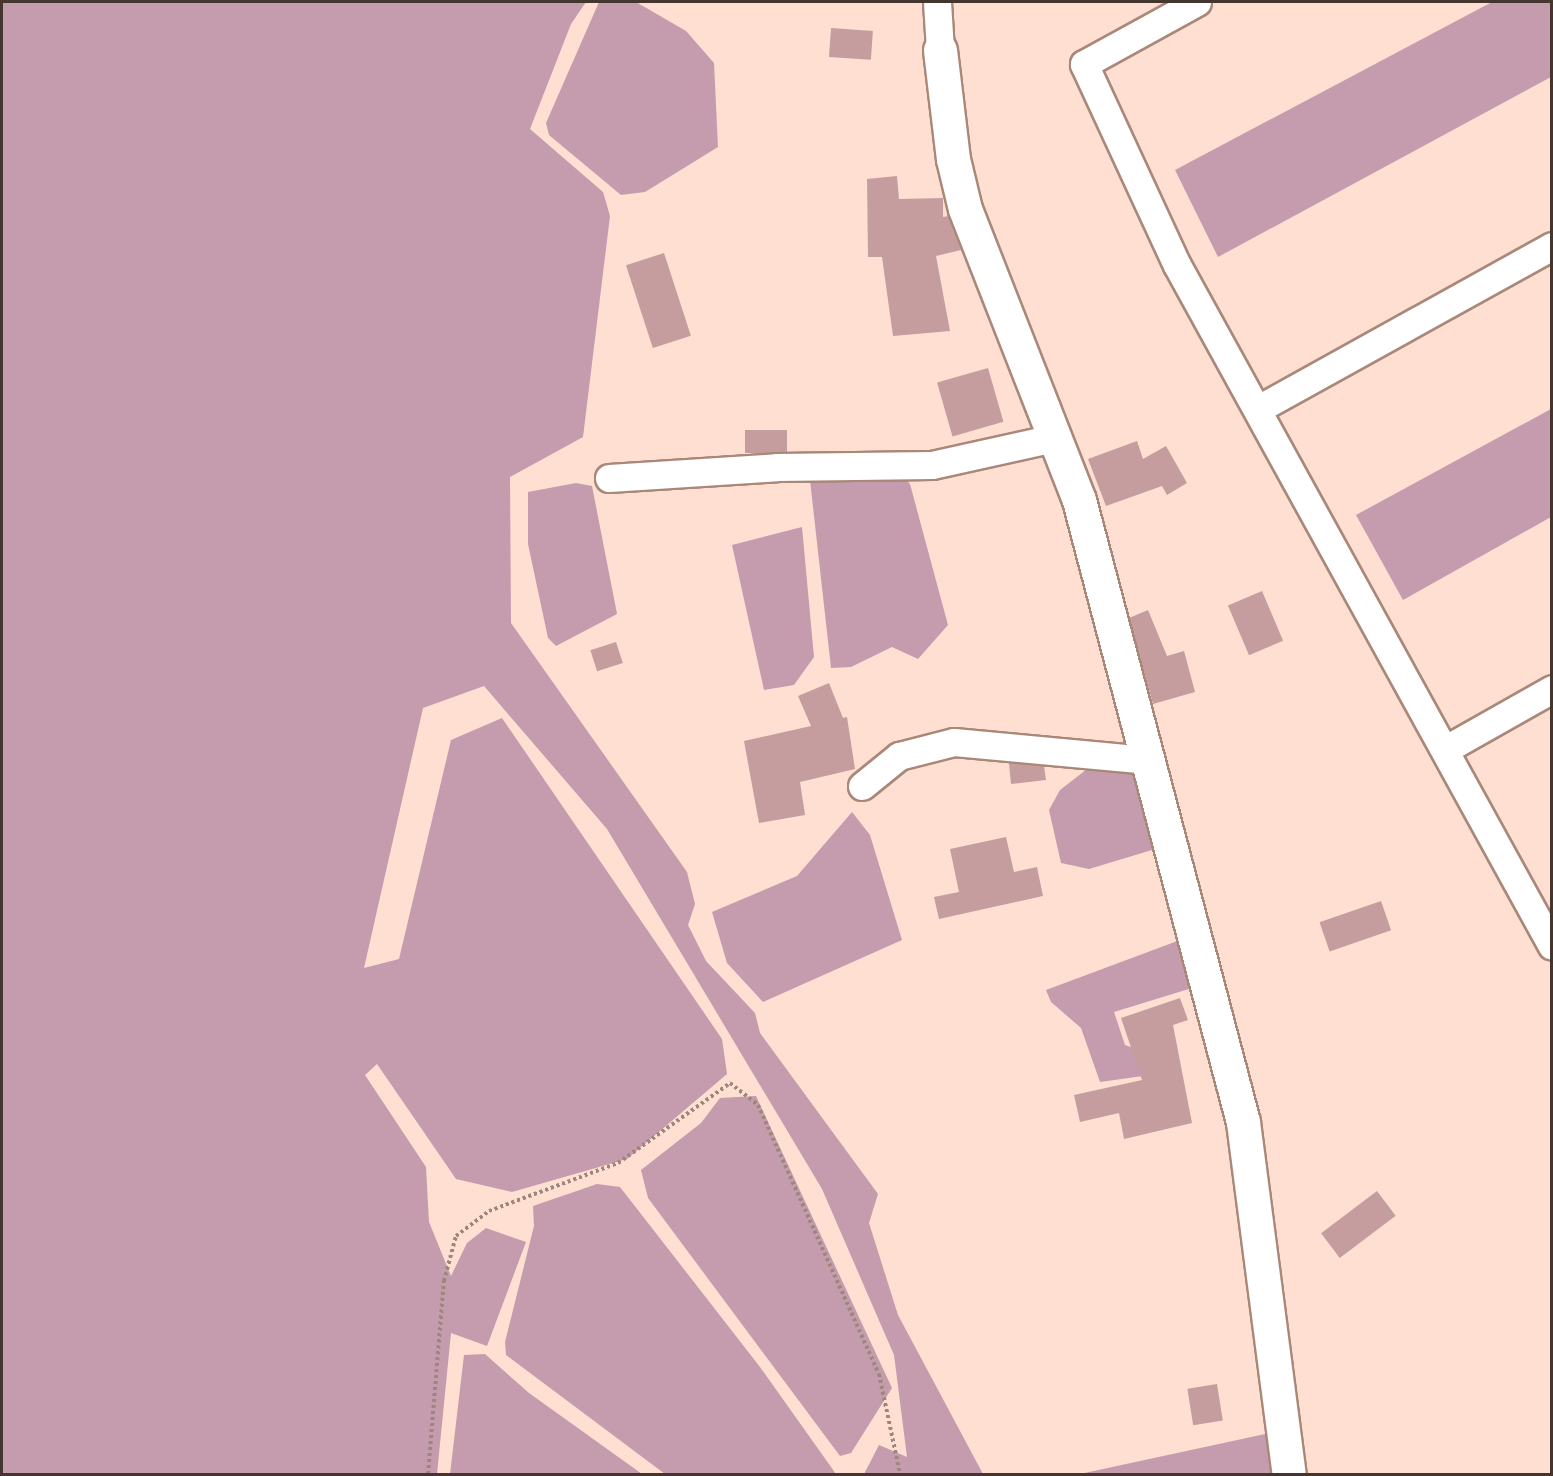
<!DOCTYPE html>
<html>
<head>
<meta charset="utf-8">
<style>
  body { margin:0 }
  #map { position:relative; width:1553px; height:1476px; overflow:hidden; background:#fedfd2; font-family:"Open Sans",sans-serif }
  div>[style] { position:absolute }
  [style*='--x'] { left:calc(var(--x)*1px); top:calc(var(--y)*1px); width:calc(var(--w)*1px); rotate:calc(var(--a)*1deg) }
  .water>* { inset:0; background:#c59bae }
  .building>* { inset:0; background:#c59d9e; transform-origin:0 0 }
  .path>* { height:4px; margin-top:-2px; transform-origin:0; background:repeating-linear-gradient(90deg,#9d877d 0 3px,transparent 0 6px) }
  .roads { filter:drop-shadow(2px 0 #aa8879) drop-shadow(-2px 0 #aa8879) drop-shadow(0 2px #aa8879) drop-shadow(0 -2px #aa8879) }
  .street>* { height:27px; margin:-13.5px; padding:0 13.5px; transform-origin:13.5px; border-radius:13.5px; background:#fff }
  .secondary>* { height:33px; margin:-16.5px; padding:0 16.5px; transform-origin:16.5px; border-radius:16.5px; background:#fff }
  span { translate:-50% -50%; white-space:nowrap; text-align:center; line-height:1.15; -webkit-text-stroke:5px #fedfd2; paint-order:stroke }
  .frame { position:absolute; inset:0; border:3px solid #44362f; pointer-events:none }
</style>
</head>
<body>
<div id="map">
  <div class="water">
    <div style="clip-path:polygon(2px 2px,586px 2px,571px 24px,530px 129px,603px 192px,610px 216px,583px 437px,510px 477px,511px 623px,687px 872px,695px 904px,688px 925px,706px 961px,755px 1013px,760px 1033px,878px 1194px,869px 1223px,898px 1315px,983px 1474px,864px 1474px,879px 1445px,907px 1457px,894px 1355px,822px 1189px,607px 829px,484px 686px,423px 708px,364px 968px,399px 959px,451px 740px,502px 718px,722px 1039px,727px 1074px,627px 1159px,512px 1192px,456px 1179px,377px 1064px,365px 1075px,426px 1167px,429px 1222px,451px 1276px,467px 1243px,486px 1228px,526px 1242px,487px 1346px,451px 1333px,437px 1474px,2px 1474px)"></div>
    <div style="clip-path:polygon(599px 2px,636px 2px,686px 31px,714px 63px,718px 147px,645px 192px,621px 195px,549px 135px,546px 123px)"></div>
    <div style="clip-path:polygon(1492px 2px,1551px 2px,1551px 77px,1218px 257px,1175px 170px)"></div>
    <div style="clip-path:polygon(1551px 409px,1551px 517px,1403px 600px,1356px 515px)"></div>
    <div style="clip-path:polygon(902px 476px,910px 484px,948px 625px,918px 659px,892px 647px,851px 667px,831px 668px,810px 480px)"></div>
    <div style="clip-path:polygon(576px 483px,592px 486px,617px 614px,556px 646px,548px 638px,528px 544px,528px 492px)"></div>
    <div style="clip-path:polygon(802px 527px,814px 657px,794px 685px,764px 690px,732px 545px)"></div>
    <div style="clip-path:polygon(1091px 766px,1137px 775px,1154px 840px,1152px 850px,1089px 869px,1061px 863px,1049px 810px,1060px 790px)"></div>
    <div style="clip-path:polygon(852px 812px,870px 835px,902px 940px,763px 1002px,727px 963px,712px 912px,797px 876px)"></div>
    <div style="clip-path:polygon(1180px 940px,1192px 988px,1114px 1012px,1125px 1045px,1131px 1047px,1143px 1076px,1100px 1082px,1081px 1028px,1051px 1002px,1046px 990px)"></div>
    <div style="clip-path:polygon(756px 1096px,892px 1388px,851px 1453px,840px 1456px,648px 1198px,641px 1170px,701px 1123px,720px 1098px)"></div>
    <div style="clip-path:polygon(597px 1184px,620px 1187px,760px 1367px,836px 1474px,665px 1474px,506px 1355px,505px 1342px,534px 1226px,533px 1206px)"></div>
    <div style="clip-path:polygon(485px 1354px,529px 1393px,642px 1474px,450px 1474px,464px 1355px)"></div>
    <div style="clip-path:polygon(1274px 1432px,1279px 1474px,1080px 1474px)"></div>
  </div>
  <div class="building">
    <div style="left:831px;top:28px;width:42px;height:29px;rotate:4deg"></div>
    <div style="clip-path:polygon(897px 176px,899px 199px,943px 198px,943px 217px,948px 216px,961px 250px,936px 256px,950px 331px,893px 336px,882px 257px,868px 257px,867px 179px)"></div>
    <div style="left:664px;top:253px;width:87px;height:40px;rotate:72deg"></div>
    <div style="left:988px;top:368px;width:56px;height:53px;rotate:74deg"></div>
    <div style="left:745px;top:430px;width:42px;height:23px"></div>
    <div style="clip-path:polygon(1137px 441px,1143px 459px,1166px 446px,1187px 483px,1167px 495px,1162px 486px,1106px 506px,1088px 459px)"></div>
    <div style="left:1262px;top:591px;width:54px;height:37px;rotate:67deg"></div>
    <div style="clip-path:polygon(1148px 610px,1167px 656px,1184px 651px,1195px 692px,1153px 704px,1129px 618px)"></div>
    <div style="left:616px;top:642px;width:22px;height:27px;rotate:72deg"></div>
    <div style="clip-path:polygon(829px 683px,843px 718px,847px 717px,855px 769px,800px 782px,805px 815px,759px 823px,744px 741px,811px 726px,798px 696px)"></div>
    <div style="clip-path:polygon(1009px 763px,1044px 766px,1046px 780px,1011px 784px)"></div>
    <div style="clip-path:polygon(1006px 837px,1014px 872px,1037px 867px,1043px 896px,939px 919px,934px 897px,959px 892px,950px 849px)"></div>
    <div style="left:1381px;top:901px;width:31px;height:65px;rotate:71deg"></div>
    <div style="clip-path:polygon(1180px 998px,1188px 1020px,1173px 1025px,1192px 1123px,1124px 1139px,1119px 1113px,1080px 1122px,1074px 1095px,1142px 1080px,1121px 1018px)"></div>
    <div style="left:1377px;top:1191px;width:31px;height:70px;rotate:53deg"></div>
    <div style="left:1217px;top:1384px;width:37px;height:30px;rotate:81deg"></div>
  </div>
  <div class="path">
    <div style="--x:428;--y:1474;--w:194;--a:-85.3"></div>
    <div style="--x:444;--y:1281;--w:47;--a:-75.1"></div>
    <div style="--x:456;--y:1236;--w:41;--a:-37.1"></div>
    <div style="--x:489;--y:1211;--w:138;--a:-20.4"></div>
    <div style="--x:618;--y:1163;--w:138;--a:-35.5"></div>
    <div style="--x:730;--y:1083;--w:36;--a:38"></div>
    <div style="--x:758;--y:1105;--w:295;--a:65.8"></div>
    <div style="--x:879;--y:1374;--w:102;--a:78.1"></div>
  </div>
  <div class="roads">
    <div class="street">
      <div style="--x:937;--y:2;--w:48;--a:86.4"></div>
      <div style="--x:1197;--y:2;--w:129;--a:151.2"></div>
      <div style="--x:1084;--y:64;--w:221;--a:65.2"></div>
      <div style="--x:1177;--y:265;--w:777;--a:61.16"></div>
      <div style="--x:1258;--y:409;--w:336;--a:-29"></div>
      <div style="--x:609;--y:478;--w:168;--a:-3.7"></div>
      <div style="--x:777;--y:467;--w:155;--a:-0.7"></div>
      <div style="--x:932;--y:465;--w:125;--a:-12.5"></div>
      <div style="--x:1446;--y:749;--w:122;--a:-29.5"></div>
      <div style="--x:862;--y:786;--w:48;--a:-39"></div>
      <div style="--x:899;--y:756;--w:57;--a:-14.3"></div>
      <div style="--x:954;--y:742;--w:196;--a:5.3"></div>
    </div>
    <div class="secondary">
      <div style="--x:940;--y:50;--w:110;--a:83.2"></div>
      <div style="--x:953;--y:159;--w:51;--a:76.5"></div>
      <div style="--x:965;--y:209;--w:313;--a:68.6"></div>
      <div style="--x:1079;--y:500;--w:643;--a:75.23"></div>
      <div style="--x:1243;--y:1122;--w:355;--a:82.6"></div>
    </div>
  </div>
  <div class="frame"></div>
</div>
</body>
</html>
